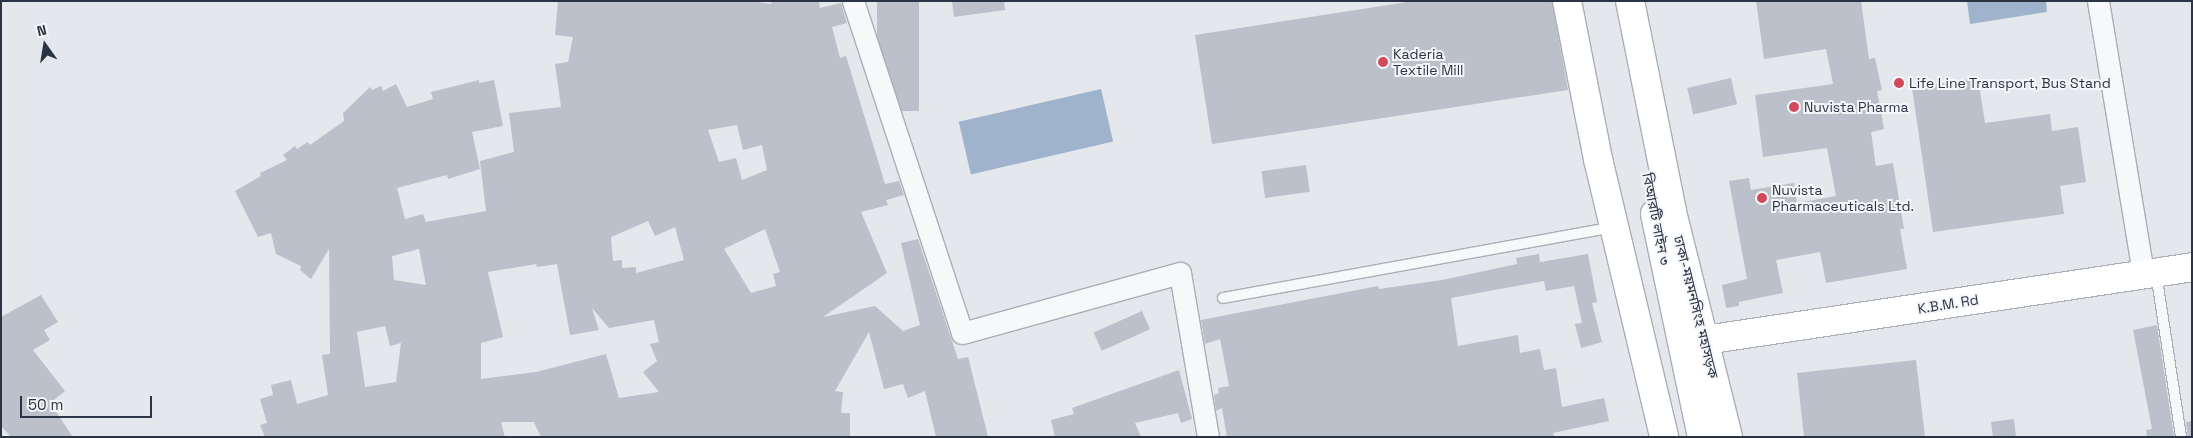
<!DOCTYPE html>
<html>
<head>
<meta charset="utf-8">
<style>
  body { margin:0 }
  #map { position:relative; width:2193px; height:438px; overflow:hidden; background:#e4e7ec; font-family:"Space Grotesk","Noto Sans Bengali",sans-serif }
  div>[style] { position:absolute }
  [style*='--x'] { left:calc(var(--x)*1px); top:calc(var(--y)*1px); width:calc(var(--w)*1px); rotate:calc(var(--a)*1deg) }
  .water>* { inset:0; background:#9fb4cc; transform-origin:0 0 }
  .building>* { inset:0; background:#bbc0ca; transform-origin:0 0 }
  .roads { filter:drop-shadow(1px 0 #a9aeb7) drop-shadow(-1px 0 #a9aeb7) drop-shadow(0 1px #a9aeb7) drop-shadow(0 -1px #a9aeb7) }
  .lane>* { height:10px; margin:-5px; padding:0 5px; transform-origin:5px; border-radius:5px; background:#f7f8fa }
  .street>* { height:21px; margin:-10.5px; padding:0 10.5px; transform-origin:10.5px; border-radius:10.5px; background:#f7f8fa }
  .secondary>* { height:28px; margin:-14px; padding:0 14px; transform-origin:14px; border-radius:14px; background:#fff }
  .highway>* { height:28px; margin:-14px; padding:0 14px; transform-origin:14px; border-radius:14px; background:#fff }
  .dots>* { width:14px; height:14px; translate:-50% -50%; box-sizing:border-box; border:2px solid #f4f6f9; border-radius:50% }
  span { translate:-50% -50%; white-space:nowrap; text-align:center; line-height:1.15; -webkit-text-stroke:4px #f4f6f9; paint-order:stroke }
  .poi-label { font-size:14px; color:#2b3445 }
  .left { translate:0 -50%; text-align:left }
  .street-label { font-size:14px; color:#2b3445 }
  .frame { position:absolute; inset:0; border:2px solid #2b3445; pointer-events:none }
  .north { position:absolute; left:20px; top:20px; width:50px; height:50px; -webkit-text-stroke:4px #f4f6f9; paint-order:stroke; rotate:347deg; font-size:14px; font-weight:700; line-height:20px; text-align:center; color:#2b3445 }
  .north::after { content:''; display:block; margin:auto; width:18px; height:22px; background:#2b3445; clip-path:polygon(50% 0,100% 100%,50% 72%,0 100%) }
  .scale { position:absolute; left:20px; top:396px; width:132px; height:22px; box-sizing:border-box; border:2px solid #2b3445; border-top:0; padding-left:6px; font-size:15px; line-height:18px; white-space:nowrap; color:#2b3445; -webkit-text-stroke:4px #f4f6f9; paint-order:stroke }
</style>
</head>
<body>
<div id="map">
  <div class="water">
    <div style="clip-path:polygon(1967px 1px,2046px 1px,2047px 12px,1970px 24px)"></div>
    <div style="left:1101px;top:89px;width:54px;height:146px;rotate:77deg"></div>
  </div>
  <div class="building">
    <div style="clip-path:polygon(evenodd,558px 1px,750px 1px,771px 4px,772px 1px,819px 1px,820px 8px,841px 3px,847px 23px,832px 27px,840px 58px,846px 56px,885px 184px,899px 181px,904px 195px,886px 200px,888px 205px,861px 212px,887px 273px,823px 317px,875px 306px,903px 331px,920px 325px,901px 243px,918px 239px,958px 359px,968px 357px,988px 437px,936px 437px,925px 391px,908px 398px,903px 384px,884px 389px,869px 332px,835px 391px,843px 392px,841px 413px,850px 413px,850px 437px,541px 437px,534px 422px,501px 422px,505px 437px,265px 437px,260px 425px,267px 423px,260px 399px,273px 395px,271px 385px,291px 380px,297px 404px,328px 395px,322px 355px,330px 354px,329px 249px,311px 279px,300px 270px,301px 266px,276px 254px,271px 233px,258px 237px,235px 191px,261px 176px,260px 173px,287px 160px,283px 155px,295px 146px,297px 149px,308px 142px,310px 145px,344px 121px,343px 113px,370px 87px,372px 90px,381px 86px,383px 91px,396px 84px,407px 107px,433px 99px,431px 92px,479px 80px,479px 83px,494px 80px,503px 126px,472px 132px,480px 169px,448px 179px,447px 175px,397px 188px,405px 219px,423px 214px,426px 222px,486px 211px,480px 161px,514px 152px,509px 113px,561px 107px,555px 64px,568px 62px,573px 37px,555px 35px,558px 1px,737px 125px,743px 150px,762px 145px,767px 170px,742px 180px,736px 158px,719px 162px,708px 130px,737px 125px,558px 1px,648px 221px,655px 236px,675px 227px,684px 260px,636px 273px,636px 267px,622px 268px,622px 260px,613px 261px,611px 237px,648px 221px,558px 1px,765px 229px,780px 272px,773px 274px,776px 286px,751px 293px,724px 249px,765px 229px,558px 1px,419px 249px,426px 285px,394px 280px,392px 256px,419px 249px,558px 1px,536px 264px,537px 267px,557px 264px,570px 335px,599px 330px,592px 308px,609px 328px,654px 320px,659px 342px,650px 344px,657px 361px,643px 372px,659px 392px,619px 398px,606px 354px,536px 372px,481px 379px,481px 343px,503px 337px,488px 272px,536px 264px,558px 1px,385px 326px,390px 346px,401px 343px,396px 382px,365px 387px,357px 332px,385px 326px)"></div>
    <div style="left:877px;top:1px;width:42px;height:110px"></div>
    <div style="clip-path:polygon(952px 1px,1004px 1px,1005px 10px,954px 17px)"></div>
    <div style="clip-path:polygon(1414px 1px,1552px 1px,1568px 90px,1212px 144px,1195px 35px)"></div>
    <div style="clip-path:polygon(1756px 1px,1861px 1px,1869px 59px,1875px 58px,1882px 90px,1877px 91px,1884px 129px,1871px 132px,1876px 166px,1893px 163px,1904px 229px,1900px 229px,1907px 269px,1826px 283px,1820px 252px,1776px 260px,1783px 293px,1739px 302px,1739px 306px,1726px 308px,1722px 285px,1747px 279px,1729px 181px,1749px 178px,1751px 190px,1794px 183px,1797px 203px,1836px 196px,1827px 148px,1763px 157px,1755px 95px,1833px 84px,1826px 49px,1764px 59px)"></div>
    <div style="left:1731px;top:78px;width:27px;height:45px;rotate:77deg"></div>
    <div style="clip-path:polygon(1978px 78px,1985px 123px,2050px 114px,2052px 131px,2078px 127px,2086px 182px,2060px 186px,2064px 214px,1933px 232px,1912px 88px)"></div>
    <div style="left:1306px;top:165px;width:27px;height:45px;rotate:82deg"></div>
    <div style="clip-path:polygon(1539px 254px,1540px 262px,1588px 254px,1597px 302px,1592px 303px,1602px 342px,1581px 348px,1575px 324px,1582px 323px,1574px 286px,1546px 291px,1544px 281px,1451px 298px,1458px 346px,1518px 335px,1520px 353px,1540px 349px,1544px 370px,1556px 368px,1562px 407px,1604px 398px,1609px 421px,1553px 433px,1554px 437px,1227px 437px,1222px 408px,1216px 411px,1214px 395px,1219px 393px,1218px 388px,1229px 386px,1220px 339px,1205px 344px,1201px 320px,1378px 286px,1379px 289px,1442px 280px,1517px 264px,1516px 258px)"></div>
    <div style="clip-path:polygon(41px 295px,58px 322px,44px 330px,50px 340px,33px 350px,65px 391px,50px 403px,73px 437px,11px 437px,1px 426px,1px 317px)"></div>
    <div style="left:1142px;top:311px;width:20px;height:53px;rotate:66deg"></div>
    <div style="clip-path:polygon(2157px 325px,2174px 437px,2147px 437px,2146px 430px,2152px 429px,2133px 330px)"></div>
    <div style="clip-path:polygon(1916px 360px,1925px 437px,1804px 437px,1797px 373px)"></div>
    <div style="clip-path:polygon(1179px 370px,1192px 419px,1181px 423px,1178px 413px,1135px 423px,1141px 437px,1055px 437px,1051px 420px,1074px 414px,1072px 408px)"></div>
    <div style="clip-path:polygon(2014px 419px,2016px 437px,1993px 437px,1991px 422px)"></div>
    <div style="clip-path:polygon(2192px 421px,2192px 437px,2188px 437px,2186px 422px)"></div>
  </div>
  <div class="roads">
    <div class="lane">
      <div style="--x:2156;--y:273;--w:166;--a:81.3"></div>
      <div style="--x:1223;--y:298;--w:396;--a:-10.3"></div>
    </div>
    <div class="street">
      <div style="--x:853;--y:1;--w:349;--a:71.8"></div>
      <div style="--x:962;--y:333;--w:226;--a:-15.4"></div>
      <div style="--x:1180;--y:273;--w:166;--a:80.3"></div>
      <div style="--x:2098;--y:1;--w:277;--a:80.6"></div>
    </div>
    <div class="secondary">
      <div style="--x:1705;--y:340;--w:492;--a:-8.5"></div>
    </div>
    <div class="highway">
      <div style="--x:1567;--y:1;--w:161;--a:78.9"></div>
      <div style="--x:1598;--y:159;--w:286;--a:76.6"></div>
      <div style="--x:1630;--y:1;--w:215;--a:78.7"></div>
      <div style="--x:1672;--y:212;--w:232;--a:76"></div>
      <div style="--x:1655;--y:214;--w:228;--a:78.1"></div>
    </div>
  </div>
  <div class="dots">
    <div style="left:1383px;top:62px;background:#d1495b"></div>
    <div style="left:1899px;top:83px;background:#d1495b"></div>
    <div style="left:1794px;top:107px;background:#d1495b"></div>
    <div style="left:1762px;top:198px;background:#d1495b"></div>
  </div>
  <div class="poi-label">
    <span class="left" style="left:1393px;top:62px">Kaderia<br>Textile Mill</span>
    <span class="left" style="left:1909px;top:83px">Life Line Transport, Bus Stand</span>
    <span class="left" style="left:1804px;top:107px">Nuvista Pharma</span>
    <span class="left" style="left:1772px;top:198px">Nuvista<br>Pharmaceuticals Ltd.</span>
  </div>
  <div class="street-label">
    <span style="left:1656px;top:219px;rotate:79deg">বিআরটি লাইন ৩</span>
    <span style="left:1948px;top:304px;rotate:-9deg">K.B.M. Rd</span>
    <span style="left:1696px;top:307px;rotate:76deg">ঢাকা-ময়মনসিংহ মহাসড়ক</span>
  </div>
  <div class="frame"></div>
  <div class="north">N</div>
  <div class="scale">50 m</div>
</div>
</body>
</html>
